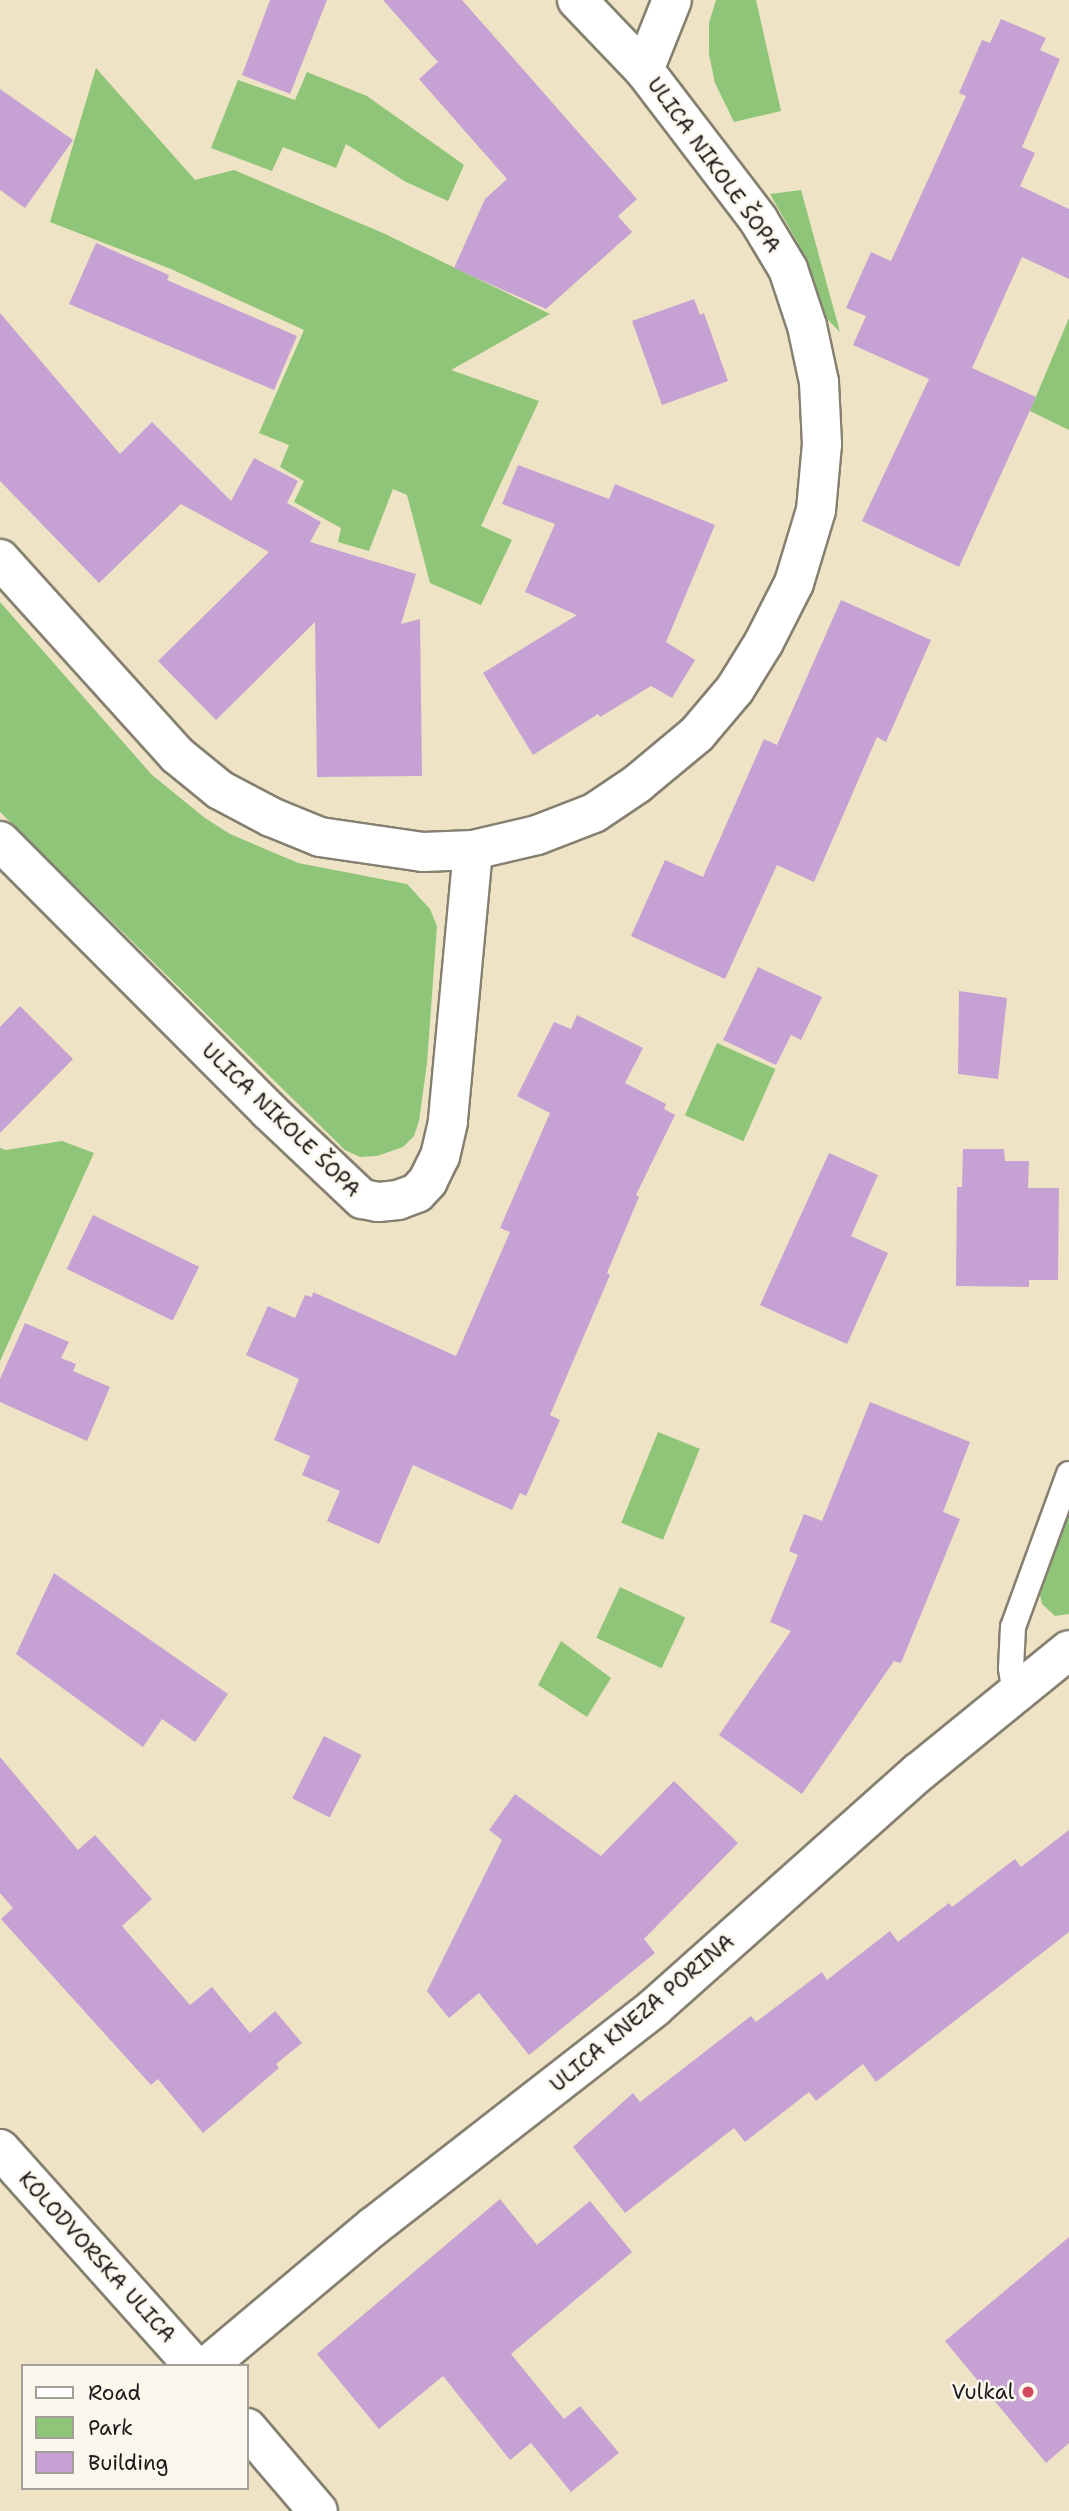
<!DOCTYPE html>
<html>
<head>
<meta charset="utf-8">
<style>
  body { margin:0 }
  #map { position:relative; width:1069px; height:2511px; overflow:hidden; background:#eee3c4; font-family:"Shantell Sans",sans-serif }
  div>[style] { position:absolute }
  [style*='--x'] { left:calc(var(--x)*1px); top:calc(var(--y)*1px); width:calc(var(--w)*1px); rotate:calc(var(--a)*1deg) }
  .green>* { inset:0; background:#8ec578; transform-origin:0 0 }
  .building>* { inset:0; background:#c6a2d4; transform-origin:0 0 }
  .roads { filter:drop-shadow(2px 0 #858070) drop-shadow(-2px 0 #858070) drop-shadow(0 2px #858070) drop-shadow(0 -2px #858070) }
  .service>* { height:24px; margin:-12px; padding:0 12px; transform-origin:12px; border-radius:12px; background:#fff }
  .minor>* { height:38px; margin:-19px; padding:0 19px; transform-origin:19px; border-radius:19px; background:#fff }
  .tertiary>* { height:38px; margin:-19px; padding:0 19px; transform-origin:19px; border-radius:19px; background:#fff }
  .dots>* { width:19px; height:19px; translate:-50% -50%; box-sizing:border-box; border:4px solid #fbf7ec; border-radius:50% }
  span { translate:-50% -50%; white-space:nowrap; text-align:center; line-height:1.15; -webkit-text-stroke:5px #fbf7ec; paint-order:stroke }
  .street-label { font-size:21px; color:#1c1c1c }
  .poi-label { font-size:21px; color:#1c1c1c }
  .right { translate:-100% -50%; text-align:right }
  .legend { position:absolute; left:21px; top:2364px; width:228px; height:126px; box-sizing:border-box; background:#fbf7ec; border:2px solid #a29f99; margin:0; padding:9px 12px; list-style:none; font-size:21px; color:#1c1c1c }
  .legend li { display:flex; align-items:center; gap:14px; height:35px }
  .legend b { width:35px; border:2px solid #a29f99 }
</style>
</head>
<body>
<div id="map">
  <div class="green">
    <div style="clip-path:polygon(716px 0,756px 0,781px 111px,734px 122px,715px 83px,709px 54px,709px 23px)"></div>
    <div style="clip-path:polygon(96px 68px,195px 180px,234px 170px,383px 233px,550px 314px,451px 370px,539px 401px,481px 526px,512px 540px,481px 605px,430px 583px,407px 495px,393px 489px,369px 551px,338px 542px,341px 528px,294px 502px,304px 481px,280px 467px,289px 445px,259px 433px,304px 330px,171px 269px,50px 222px)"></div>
    <div style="clip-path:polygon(307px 72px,367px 96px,464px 165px,448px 201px,406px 182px,346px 144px,336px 168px,283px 147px,272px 171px,211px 148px,238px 80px,295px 100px)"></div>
    <div style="clip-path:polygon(801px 190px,840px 332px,828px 320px,798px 243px,770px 194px)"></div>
    <div style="clip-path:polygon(1069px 318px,1069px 430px,1030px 411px)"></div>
    <div style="clip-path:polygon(0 602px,152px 775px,205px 818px,230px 834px,298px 863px,407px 884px,430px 909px,437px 926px,427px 1063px,419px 1121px,414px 1136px,403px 1147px,377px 1156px,360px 1157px,345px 1150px,0 812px)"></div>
    <div style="left:717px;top:1043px;width:64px;height:79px;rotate:24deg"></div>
    <div style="clip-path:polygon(62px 1141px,94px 1153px,0 1361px,0 1148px,6px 1150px)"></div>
    <div style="left:658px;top:1432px;width:45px;height:98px;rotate:22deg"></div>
    <div style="clip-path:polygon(1069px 1512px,1069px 1614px,1055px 1616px,1042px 1604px,1040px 1595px)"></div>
    <div style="left:620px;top:1587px;width:72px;height:56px;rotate:25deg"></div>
    <div style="clip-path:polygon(561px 1641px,611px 1678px,587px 1717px,538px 1685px)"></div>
  </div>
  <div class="building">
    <div style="clip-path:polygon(270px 0,327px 0,290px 94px,242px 75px)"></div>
    <div style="clip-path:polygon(383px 0,462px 0,637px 199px,618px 216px,632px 232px,546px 309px,454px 268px,485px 199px,507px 179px,419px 79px,438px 62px)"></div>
    <div style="clip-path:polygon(1001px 19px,1046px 38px,1040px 50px,1060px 59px,1022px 147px,1035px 153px,1020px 186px,1069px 209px,1069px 279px,1022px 257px,972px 368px,1036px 397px,959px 567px,862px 521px,929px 379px,853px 345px,866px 316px,846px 308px,871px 252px,891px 261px,966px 96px,959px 93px,982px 40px,990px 43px)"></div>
    <div style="clip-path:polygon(0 89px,73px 140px,25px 208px,0 190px)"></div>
    <div style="clip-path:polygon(96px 243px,169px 275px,167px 280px,297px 336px,274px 390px,69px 304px)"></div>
    <div style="clip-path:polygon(694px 299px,700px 315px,704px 313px,728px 381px,662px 405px,632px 321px)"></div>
    <div style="clip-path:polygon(0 313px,120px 454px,152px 422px,231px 501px,254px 458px,298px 481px,287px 503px,321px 522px,310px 542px,416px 574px,401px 624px,420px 619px,422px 776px,317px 777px,315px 622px,216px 720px,158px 661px,269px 552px,181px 504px,99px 583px,0 481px)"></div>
    <div style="clip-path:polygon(518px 465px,609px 499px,615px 484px,715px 525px,666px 642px,695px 660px,672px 698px,651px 686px,600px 717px,598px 714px,533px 755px,483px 673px,577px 615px,525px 592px,555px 524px,502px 504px)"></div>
    <div style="clip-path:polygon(841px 600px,931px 640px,886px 742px,877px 737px,814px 882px,777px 865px,725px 979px,631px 936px,665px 860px,703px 877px,764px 739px,777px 745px)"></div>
    <div style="clip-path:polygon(758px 967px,822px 997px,801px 1040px,791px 1035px,776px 1065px,723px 1040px)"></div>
    <div style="clip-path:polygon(959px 991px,1007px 998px,998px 1079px,958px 1074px)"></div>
    <div style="clip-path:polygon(20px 1006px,73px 1059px,0 1133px,0 1027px)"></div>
    <div style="clip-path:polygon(577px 1015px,643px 1048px,625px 1083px,666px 1104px,664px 1109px,675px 1115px,636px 1195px,639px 1197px,607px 1273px,610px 1275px,550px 1415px,560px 1420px,526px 1496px,520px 1493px,512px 1510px,413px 1465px,379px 1544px,327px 1521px,340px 1491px,302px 1475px,310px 1456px,274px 1440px,299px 1379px,246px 1355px,268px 1306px,295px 1318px,305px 1295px,312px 1297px,313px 1292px,456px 1356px,510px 1232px,500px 1228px,550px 1113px,517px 1096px,554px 1022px,571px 1029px)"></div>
    <div style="clip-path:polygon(963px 1149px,1004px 1149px,1005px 1161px,1029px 1161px,1028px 1188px,1059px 1188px,1058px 1280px,1029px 1280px,1029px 1287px,956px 1286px,957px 1187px,962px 1187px)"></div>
    <div style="clip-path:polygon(829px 1153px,878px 1175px,851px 1236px,888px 1253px,847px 1344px,760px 1305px)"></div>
    <div style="left:93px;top:1215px;width:118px;height:60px;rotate:26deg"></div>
    <div style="clip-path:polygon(25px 1323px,69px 1342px,61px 1358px,76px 1364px,73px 1371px,110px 1387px,87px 1441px,0 1402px,0 1379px)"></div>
    <div style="clip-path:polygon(870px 1402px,970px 1442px,943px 1512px,960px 1519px,901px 1663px,894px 1661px,802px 1794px,719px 1735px,791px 1631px,770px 1622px,798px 1555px,789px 1551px,804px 1514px,822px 1521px)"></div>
    <div style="clip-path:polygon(54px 1573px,228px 1694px,195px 1742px,162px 1719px,143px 1747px,16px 1654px)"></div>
    <div style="left:324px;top:1736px;width:42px;height:70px;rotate:27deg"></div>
    <div style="clip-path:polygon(0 1757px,78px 1850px,95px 1835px,152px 1899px,122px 1926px,190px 2005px,212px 1987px,250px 2033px,275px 2011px,302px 2043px,276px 2064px,279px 2068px,203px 2133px,158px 2079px,151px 2085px,1px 1919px,13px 1908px,0 1893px)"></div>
    <div style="clip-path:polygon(674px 1781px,738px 1843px,644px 1939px,655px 1953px,529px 2055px,479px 1993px,449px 2018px,427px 1991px,502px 1840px,489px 1830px,515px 1794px,601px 1856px)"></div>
    <div style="clip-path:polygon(1069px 1830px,1069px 1932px,876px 2082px,863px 2064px,816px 2101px,809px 2092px,745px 2142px,734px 2128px,625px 2213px,573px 2147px,633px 2093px,640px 2102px,751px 2016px,756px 2022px,822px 1972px,827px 1980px,890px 1931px,898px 1942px,949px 1903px,952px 1907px,1015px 1859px,1021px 1867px)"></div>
    <div style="clip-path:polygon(500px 2199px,537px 2245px,590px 2201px,632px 2252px,511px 2354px,564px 2419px,580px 2406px,619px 2453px,571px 2492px,531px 2443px,510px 2460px,443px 2376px,379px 2429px,317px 2354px)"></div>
    <div style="clip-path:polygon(1069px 2237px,1069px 2443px,1046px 2463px,945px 2341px)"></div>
  </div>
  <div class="roads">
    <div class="service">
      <div style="--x:1015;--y:1694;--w:26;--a:-99"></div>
      <div style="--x:1011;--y:1668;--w:41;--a:-87.2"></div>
      <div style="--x:1013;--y:1627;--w:163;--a:-69.9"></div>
    </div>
    <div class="minor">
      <div style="--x:644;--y:70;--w:75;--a:-68.2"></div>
      <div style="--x:0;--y:559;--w:264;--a:47.9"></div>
      <div style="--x:177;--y:755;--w:55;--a:39.1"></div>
      <div style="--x:220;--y:790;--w:58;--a:27.9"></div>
      <div style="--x:271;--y:817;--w:53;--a:22.2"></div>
      <div style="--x:320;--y:837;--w:104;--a:8.3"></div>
      <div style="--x:423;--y:852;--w:50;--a:-2.3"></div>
      <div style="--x:473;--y:850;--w:273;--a:95.3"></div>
      <div style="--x:448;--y:1122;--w:35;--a:103"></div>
      <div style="--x:440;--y:1156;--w:28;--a:116"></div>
      <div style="--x:428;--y:1181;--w:16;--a:133"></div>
      <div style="--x:417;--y:1193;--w:20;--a:160"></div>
      <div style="--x:398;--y:1200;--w:20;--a:174"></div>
      <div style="--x:378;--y:1202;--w:16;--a:-169"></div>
      <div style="--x:362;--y:1199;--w:128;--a:-136.6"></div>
      <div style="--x:269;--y:1111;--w:381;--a:-134.9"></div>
      <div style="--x:473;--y:850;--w:66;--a:-13.2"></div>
      <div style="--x:537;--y:835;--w:61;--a:-21.1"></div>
      <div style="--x:594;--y:813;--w:52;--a:-34"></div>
      <div style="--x:637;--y:784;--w:78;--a:-39.8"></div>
      <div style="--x:697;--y:734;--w:59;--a:-49.8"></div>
      <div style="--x:735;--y:689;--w:55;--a:-58.3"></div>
      <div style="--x:764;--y:642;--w:66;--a:-63"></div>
      <div style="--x:794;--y:583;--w:76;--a:-73.2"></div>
      <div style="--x:816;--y:510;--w:66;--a:-84.8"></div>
      <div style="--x:822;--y:444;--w:62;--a:-92.8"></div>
      <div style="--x:819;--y:382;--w:57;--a:-102.1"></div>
      <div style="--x:807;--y:326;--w:60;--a:-108.4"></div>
      <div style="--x:788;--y:269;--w:58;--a:-121"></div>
      <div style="--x:758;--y:219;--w:188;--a:-127.4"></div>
      <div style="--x:644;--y:70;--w:97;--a:-133.7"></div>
      <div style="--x:207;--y:2366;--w:218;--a:-40"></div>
      <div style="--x:374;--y:2226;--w:356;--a:-37.9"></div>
      <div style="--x:655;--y:2007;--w:353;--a:-41.7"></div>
      <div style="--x:919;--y:1772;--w:193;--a:-39.1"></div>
    </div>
    <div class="tertiary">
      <div style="--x:0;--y:2149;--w:291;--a:48.2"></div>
      <div style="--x:247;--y:2428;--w:109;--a:49.5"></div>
    </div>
  </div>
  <div class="dots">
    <div style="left:1028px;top:2392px;background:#d1495b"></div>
  </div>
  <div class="street-label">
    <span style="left:714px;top:165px;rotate:54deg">ULICA NIKOLE ŠOPA</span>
    <span style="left:281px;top:1120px;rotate:44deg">ULICA NIKOLE ŠOPA</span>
    <span style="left:642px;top:2013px;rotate:-40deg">ULICA KNEZA PORINA</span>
    <span style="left:97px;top:2257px;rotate:48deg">KOLODVORSKA ULICA</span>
  </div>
  <div class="poi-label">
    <span class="right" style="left:1014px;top:2392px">Vulkal</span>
  </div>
  <ul class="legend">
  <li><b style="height:9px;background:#fff"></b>Road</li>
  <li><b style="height:19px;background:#8ec578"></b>Park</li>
  <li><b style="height:19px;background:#c6a2d4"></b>Building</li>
  </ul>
</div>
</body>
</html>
